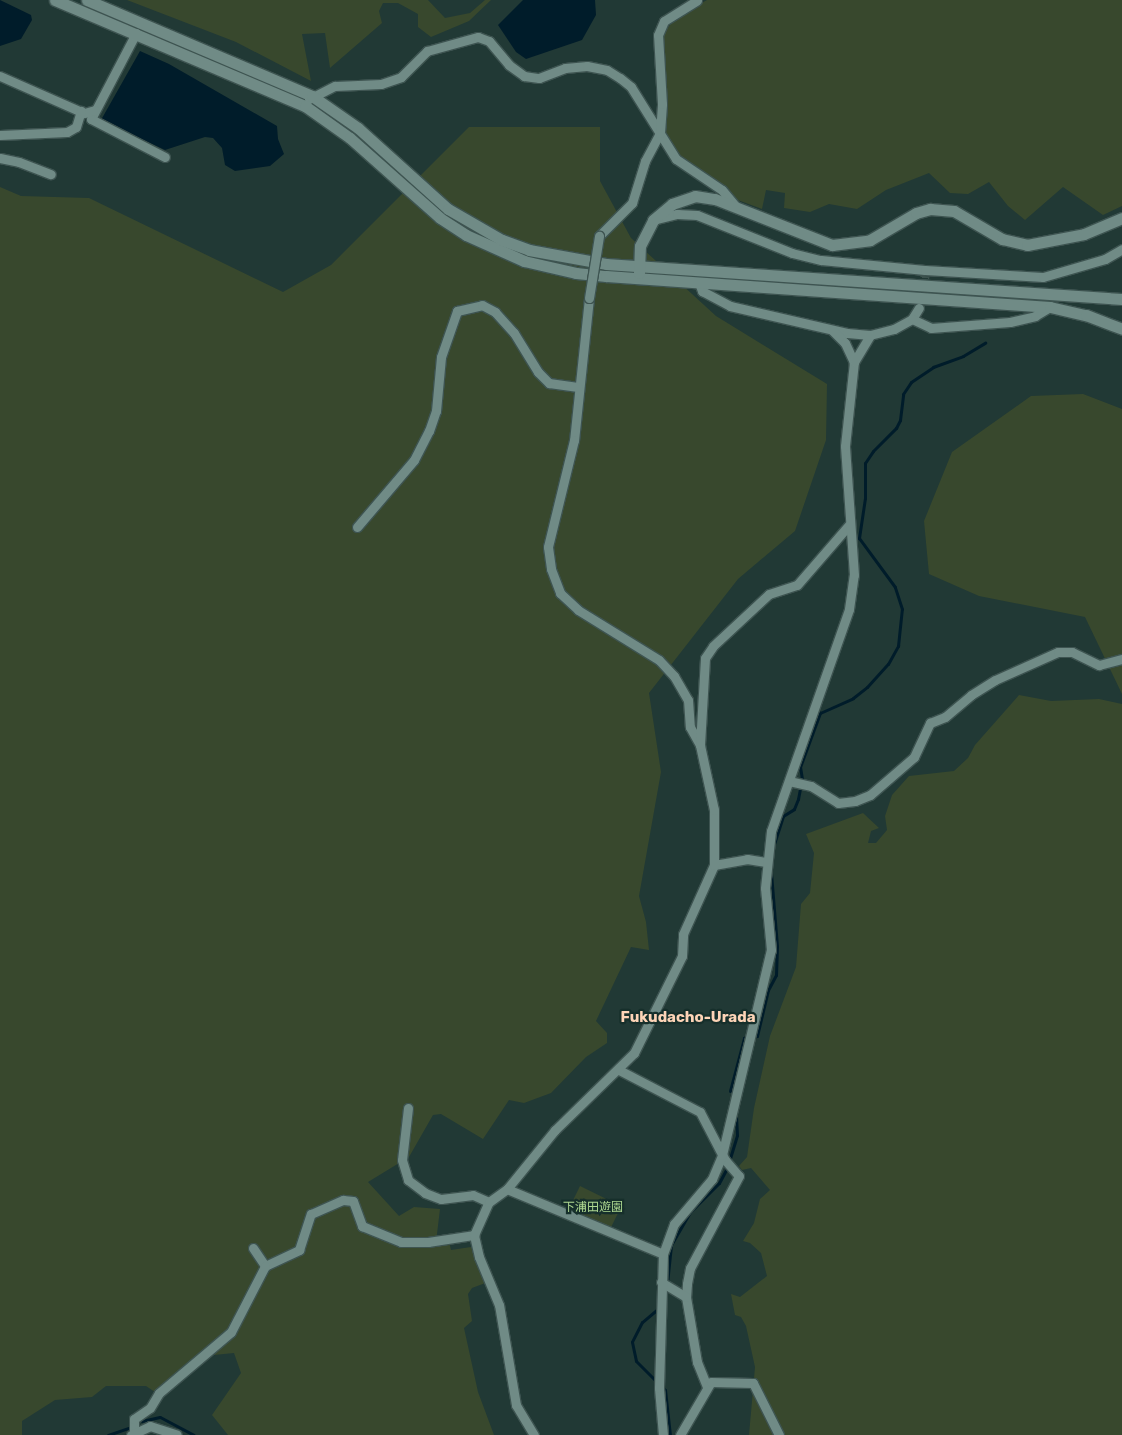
<!DOCTYPE html>
<html>
<head>
<meta charset="utf-8">
<style>
  body { margin:0 }
  #map { position:relative; width:1122px; height:1435px; overflow:hidden; background:#213935; font-family:Rubik,"Noto Sans JP",sans-serif }
  div>[style] { position:absolute }
  [style*='--x'] { left:calc(var(--x)*1px); top:calc(var(--y)*1px); width:calc(var(--w)*1px); rotate:calc(var(--a)*1deg) }
  .green>* { inset:0; background:#38482d; transform-origin:0 0 }
  .water>* { inset:0; background:#001c2a }
  .stream>* { height:3px; margin:-1.5px; padding:0 1.5px; transform-origin:1.5px; border-radius:1.5px; background:#001c2a }
  .minor-tunnel>* { height:9px; margin-top:-4.5px; transform-origin:0; background:repeating-linear-gradient(90deg,#3b514d 0 9px,transparent 0 13.5px) }
  .roads { filter:drop-shadow(1px 0 #3e5451) drop-shadow(-1px 0 #3e5451) drop-shadow(0 1px #3e5451) drop-shadow(0 -1px #3e5451) }
  .minor>* { height:9px; margin:-4.5px; padding:0 4.5px; transform-origin:4.5px; border-radius:4.5px; background:#708b86 }
  .tertiary>* { height:11px; margin:-5.5px; padding:0 5.5px; transform-origin:5.5px; border-radius:5.5px; background:#708b86 }
  .bridges { filter:drop-shadow(1px 0 #3e5451) drop-shadow(-1px 0 #3e5451) drop-shadow(0 1px #3e5451) drop-shadow(0 -1px #3e5451) }
  .minor-bridge>* { height:9px; margin:-4.5px; padding:0 4.5px; transform-origin:4.5px; border-radius:4.5px; background:#708b86 }
  span { translate:-50% -50%; white-space:nowrap; text-align:center; line-height:1.15; -webkit-text-stroke:4.5px #162f2b; paint-order:stroke }
  .park-label { font-size:12px; color:#add790 }
  .quarter-label { font-size:15px; color:#fdd4b7; font-weight:700 }
</style>
</head>
<body>
<div id="map">
  <div class="green">
    <div style="clip-path:polygon(127px 0,428px 0,445px 18px,470px 13px,485px 0,491px 0,469px 21px,431px 37px,418px 27px,418px 14px,398px 3px,383px 3px,379px 11px,382px 23px,330px 68px,325px 33px,302px 34px,311px 81px,236px 42px)"></div>
    <div style="clip-path:polygon(707px 0,1122px 0,1122px 206px,1103px 215px,1063px 187px,1025px 220px,1008px 206px,989px 182px,968px 194px,950px 193px,929px 173px,886px 190px,857px 209px,829px 204px,810px 212px,784px 208px,785px 193px,766px 190px,762px 209px,735px 199px,723px 185px,680px 156px,664px 134px,664px 33px,675px 18px)"></div>
    <div style="clip-path:polygon(469px 127px,600px 127px,600px 181px,631px 238px,716px 316px,827px 384px,826px 440px,795px 531px,738px 579px,649px 693px,661px 772px,639px 896px,646px 922px,649px 950px,631px 947px,596px 1021px,607px 1033px,607px 1043px,586px 1057px,551px 1093px,524px 1103px,509px 1100px,483px 1139px,441px 1114px,433px 1115px,409px 1157px,368px 1182px,399px 1216px,414px 1207px,440px 1209px,436px 1242px,449px 1242px,451px 1250px,471px 1247px,488px 1282px,472px 1288px,468px 1294px,472px 1321px,464px 1328px,478px 1392px,494px 1435px,228px 1435px,212px 1415px,241px 1373px,234px 1353px,194px 1357px,155px 1392px,146px 1386px,106px 1386px,92px 1397px,55px 1400px,22px 1421px,22px 1435px,0 1435px,0 187px,21px 196px,89px 198px,283px 292px,331px 265px)"></div>
    <div style="clip-path:polygon(1083px 394px,1122px 409px,1122px 694px,1085px 617px,979px 596px,929px 574px,924px 521px,952px 452px,1031px 396px)"></div>
    <div style="clip-path:polygon(1019px 695px,1051px 701px,1099px 699px,1122px 704px,1122px 1435px,749px 1435px,755px 1367px,746px 1326px,741px 1317px,735px 1315px,731px 1294px,740px 1297px,767px 1276px,761px 1253px,750px 1243px,743px 1241px,754px 1223px,760px 1199px,770px 1190px,751px 1168px,742px 1170px,739px 1166px,747px 1157px,754px 1108px,770px 1036px,796px 967px,801px 904px,810px 893px,814px 853px,806px 834px,863px 813px,879px 828px,871px 831px,868px 843px,876px 843px,887px 830px,885px 816px,892px 795px,909px 776px,954px 771px,968px 758px,975px 745px)"></div>
    <div style="left:580px;top:1186px;width:46px;height:28px;rotate:26deg"></div>
  </div>
  <div class="water">
    <div style="clip-path:polygon(0 0,31px 15px,32px 20px,21px 39px,0 46px)"></div>
    <div style="clip-path:polygon(523px 0,595px 0,596px 15px,582px 40px,526px 59px,516px 52px,498px 25px)"></div>
    <div style="clip-path:polygon(140px 51px,169px 64px,277px 126px,278px 139px,284px 154px,270px 166px,235px 171px,225px 165px,222px 148px,213px 138px,205px 137px,165px 150px,101px 120px)"></div>
  </div>
  <div class="stream">
    <div style="--x:773;--y:847;--w:33;--a:-72"></div>
    <div style="--x:783;--y:816;--w:13;--a:-32"></div>
    <div style="--x:794;--y:809;--w:11;--a:-68"></div>
    <div style="--x:798;--y:799;--w:20;--a:-79"></div>
    <div style="--x:802;--y:779;--w:12;--a:-99"></div>
    <div style="--x:800;--y:767;--w:58;--a:-69.7"></div>
    <div style="--x:820;--y:713;--w:36;--a:-24"></div>
    <div style="--x:853;--y:698;--w:18;--a:-38"></div>
    <div style="--x:867;--y:687;--w:31;--a:-48"></div>
    <div style="--x:888;--y:664;--w:21;--a:-61"></div>
    <div style="--x:898;--y:646;--w:37;--a:-84"></div>
    <div style="--x:902;--y:609;--w:23;--a:-108"></div>
    <div style="--x:895;--y:587;--w:61;--a:-126.3"></div>
    <div style="--x:859;--y:538;--w:40;--a:-81.5"></div>
    <div style="--x:865;--y:498;--w:35;--a:-90"></div>
    <div style="--x:865;--y:463;--w:14;--a:-56"></div>
    <div style="--x:873;--y:451;--w:33;--a:-45"></div>
    <div style="--x:896;--y:428;--w:9;--a:-63"></div>
    <div style="--x:900;--y:420;--w:26;--a:-83"></div>
    <div style="--x:903;--y:394;--w:14;--a:-56"></div>
    <div style="--x:911;--y:382;--w:27;--a:-34"></div>
    <div style="--x:933;--y:367;--w:32;--a:-20"></div>
    <div style="--x:963;--y:356;--w:26;--a:-31"></div>
    <div style="--x:730;--y:1091;--w:55;--a:-75.2"></div>
    <div style="--x:744;--y:1038;--w:13;--a:-9"></div>
    <div style="--x:757;--y:1036;--w:47;--a:-76.6"></div>
    <div style="--x:768;--y:990;--w:17;--a:-62"></div>
    <div style="--x:776;--y:975;--w:29;--a:-88"></div>
    <div style="--x:777;--y:946;--w:73;--a:-94.7"></div>
    <div style="--x:665;--y:1303;--w:58;--a:-84.1"></div>
    <div style="--x:671;--y:1245;--w:38;--a:-60"></div>
    <div style="--x:690;--y:1212;--w:41;--a:-45"></div>
    <div style="--x:719;--y:1183;--w:17;--a:-62"></div>
    <div style="--x:727;--y:1168;--w:34;--a:-73"></div>
    <div style="--x:737;--y:1135;--w:18;--a:-93"></div>
    <div style="--x:660;--y:1307;--w:23;--a:140"></div>
    <div style="--x:642;--y:1322;--w:22;--a:117"></div>
    <div style="--x:632;--y:1342;--w:19;--a:78"></div>
    <div style="--x:636;--y:1361;--w:41;--a:45"></div>
    <div style="--x:665;--y:1390;--w:45;--a:83.7"></div>
    <div style="--x:142;--y:1421;--w:18;--a:-13"></div>
    <div style="--x:160;--y:1417;--w:38;--a:28"></div>
    <div style="--x:108;--y:1435;--w:21;--a:-19"></div>
  </div>
  <div class="minor-tunnel">
    <div style="--x:920;--y:304;--w:29;--a:-80"></div>
  </div>
  <div class="roads">
    <div class="minor">
      <div style="--x:136;--y:33;--w:97;--a:117.6"></div>
      <div style="--x:91;--y:119;--w:83;--a:27.2"></div>
      <div style="--x:0;--y:76;--w:92;--a:23.8"></div>
      <div style="--x:84;--y:113;--w:11;--a:-15"></div>
      <div style="--x:309;--y:99;--w:29;--a:-27"></div>
      <div style="--x:335;--y:86;--w:46;--a:-2.5"></div>
      <div style="--x:381;--y:84;--w:21;--a:-19"></div>
      <div style="--x:401;--y:77;--w:37;--a:-45"></div>
      <div style="--x:427;--y:51;--w:53;--a:-15.4"></div>
      <div style="--x:478;--y:37;--w:12;--a:20"></div>
      <div style="--x:489;--y:41;--w:31;--a:50"></div>
      <div style="--x:509;--y:65;--w:19;--a:36"></div>
      <div style="--x:524;--y:76;--w:15;--a:8"></div>
      <div style="--x:539;--y:78;--w:28;--a:-21"></div>
      <div style="--x:565;--y:68;--w:22;--a:-5"></div>
      <div style="--x:587;--y:66;--w:20;--a:11"></div>
      <div style="--x:607;--y:70;--w:15;--a:32"></div>
      <div style="--x:620;--y:78;--w:14;--a:39"></div>
      <div style="--x:631;--y:87;--w:85;--a:58"></div>
      <div style="--x:676;--y:159;--w:55;--a:34"></div>
      <div style="--x:722;--y:190;--w:23;--a:50"></div>
      <div style="--x:0;--y:135;--w:67;--a:-2.6"></div>
      <div style="--x:67;--y:132;--w:10;--a:-29"></div>
      <div style="--x:76;--y:127;--w:17;--a:-73"></div>
      <div style="--x:0;--y:158;--w:19;--a:12"></div>
      <div style="--x:19;--y:162;--w:34;--a:21"></div>
      <div style="--x:653;--y:220;--w:25;--a:-14"></div>
      <div style="--x:677;--y:214;--w:20;--a:3"></div>
      <div style="--x:697;--y:215;--w:102;--a:21.8"></div>
      <div style="--x:792;--y:253;--w:30;--a:14"></div>
      <div style="--x:821;--y:260;--w:104;--a:5.5"></div>
      <div style="--x:925;--y:270;--w:118;--a:3.4"></div>
      <div style="--x:1043;--y:277;--w:65;--a:-16.2"></div>
      <div style="--x:1105;--y:259;--w:20;--a:-30"></div>
      <div style="--x:599;--y:236;--w:47;--a:-45"></div>
      <div style="--x:632;--y:203;--w:44;--a:-72.8"></div>
      <div style="--x:645;--y:161;--w:32;--a:-62"></div>
      <div style="--x:660;--y:133;--w:29;--a:-86"></div>
      <div style="--x:662;--y:104;--w:69;--a:-93.3"></div>
      <div style="--x:658;--y:35;--w:15;--a:-67"></div>
      <div style="--x:664;--y:21;--w:39;--a:-32"></div>
      <div style="--x:699;--y:283;--w:9;--a:69"></div>
      <div style="--x:702;--y:291;--w:32;--a:28"></div>
      <div style="--x:730;--y:306;--w:120;--a:13"></div>
      <div style="--x:847;--y:333;--w:23;--a:5"></div>
      <div style="--x:870;--y:335;--w:25;--a:-14"></div>
      <div style="--x:894;--y:329;--w:21;--a:-29"></div>
      <div style="--x:912;--y:319;--w:13;--a:-58"></div>
      <div style="--x:589;--y:298;--w:143;--a:96"></div>
      <div style="--x:574;--y:440;--w:110;--a:103.7"></div>
      <div style="--x:548;--y:547;--w:22;--a:82"></div>
      <div style="--x:551;--y:569;--w:26;--a:69"></div>
      <div style="--x:560;--y:593;--w:25;--a:43"></div>
      <div style="--x:578;--y:610;--w:95;--a:31.7"></div>
      <div style="--x:659;--y:660;--w:22;--a:47"></div>
      <div style="--x:674;--y:676;--w:28;--a:60"></div>
      <div style="--x:688;--y:700;--w:27;--a:86"></div>
      <div style="--x:690;--y:727;--w:21;--a:61"></div>
      <div style="--x:912;--y:319;--w:21;--a:25"></div>
      <div style="--x:931;--y:328;--w:79;--a:-4.3"></div>
      <div style="--x:1010;--y:322;--w:26;--a:-13"></div>
      <div style="--x:1035;--y:316;--w:17;--a:-31"></div>
      <div style="--x:832;--y:330;--w:18;--a:45"></div>
      <div style="--x:845;--y:343;--w:21;--a:65"></div>
      <div style="--x:357;--y:527;--w:88;--a:-49.6"></div>
      <div style="--x:414;--y:460;--w:33;--a:-63"></div>
      <div style="--x:429;--y:431;--w:21;--a:-71"></div>
      <div style="--x:436;--y:411;--w:54;--a:-84.7"></div>
      <div style="--x:441;--y:357;--w:49;--a:-70.8"></div>
      <div style="--x:457;--y:311;--w:26;--a:-13"></div>
      <div style="--x:482;--y:305;--w:15;--a:28"></div>
      <div style="--x:495;--y:312;--w:28;--a:48"></div>
      <div style="--x:514;--y:333;--w:46;--a:58.4"></div>
      <div style="--x:538;--y:372;--w:16;--a:45"></div>
      <div style="--x:549;--y:383;--w:29;--a:8"></div>
      <div style="--x:789;--y:781;--w:23;--a:13"></div>
      <div style="--x:811;--y:786;--w:32;--a:32"></div>
      <div style="--x:838;--y:803;--w:17;--a:-7"></div>
      <div style="--x:855;--y:801;--w:16;--a:-22"></div>
      <div style="--x:870;--y:795;--w:58;--a:-40.8"></div>
      <div style="--x:914;--y:757;--w:38;--a:-65"></div>
      <div style="--x:930;--y:723;--w:16;--a:-22"></div>
      <div style="--x:945;--y:717;--w:34;--a:-40"></div>
      <div style="--x:971;--y:695;--w:28;--a:-32"></div>
      <div style="--x:995;--y:680;--w:69;--a:-24"></div>
      <div style="--x:1058;--y:652;--w:14;--a:0"></div>
      <div style="--x:1072;--y:652;--w:30;--a:26"></div>
      <div style="--x:1099;--y:665;--w:24;--a:-15"></div>
      <div style="--x:714;--y:865;--w:34;--a:-10"></div>
      <div style="--x:747;--y:859;--w:19;--a:9"></div>
      <div style="--x:619;--y:1070;--w:91;--a:27.4"></div>
      <div style="--x:700;--y:1112;--w:54;--a:62.5"></div>
      <div style="--x:725;--y:1160;--w:21;--a:49"></div>
      <div style="--x:739;--y:1176;--w:104;--a:118"></div>
      <div style="--x:690;--y:1268;--w:16;--a:101"></div>
      <div style="--x:687;--y:1284;--w:13;--a:94"></div>
      <div style="--x:686;--y:1297;--w:66;--a:80.4"></div>
      <div style="--x:697;--y:1362;--w:27;--a:68"></div>
      <div style="--x:408;--y:1108;--w:52;--a:96.6"></div>
      <div style="--x:402;--y:1160;--w:21;--a:73"></div>
      <div style="--x:408;--y:1180;--w:21;--a:37"></div>
      <div style="--x:425;--y:1193;--w:17;--a:21"></div>
      <div style="--x:441;--y:1199;--w:32;--a:-7"></div>
      <div style="--x:473;--y:1195;--w:17;--a:24"></div>
      <div style="--x:507;--y:1189;--w:169;--a:22.6"></div>
      <div style="--x:253;--y:1248;--w:22;--a:56"></div>
      <div style="--x:265;--y:1266;--w:38;--a:-25"></div>
      <div style="--x:299;--y:1250;--w:38;--a:-72"></div>
      <div style="--x:311;--y:1214;--w:35;--a:-24"></div>
      <div style="--x:343;--y:1200;--w:10;--a:6"></div>
      <div style="--x:353;--y:1201;--w:27;--a:70"></div>
      <div style="--x:362;--y:1226;--w:42;--a:22.3"></div>
      <div style="--x:401;--y:1242;--w:27;--a:0"></div>
      <div style="--x:428;--y:1242;--w:47;--a:-8.7"></div>
      <div style="--x:661;--y:1282;--w:29;--a:31"></div>
      <div style="--x:134;--y:1433;--w:14;--a:-90"></div>
      <div style="--x:134;--y:1419;--w:19;--a:-35"></div>
      <div style="--x:150;--y:1408;--w:17;--a:-59"></div>
      <div style="--x:159;--y:1393;--w:94;--a:-40.3"></div>
      <div style="--x:231;--y:1332;--w:74;--a:-62.7"></div>
      <div style="--x:131;--y:1435;--w:21;--a:-25"></div>
      <div style="--x:150;--y:1426;--w:28;--a:18"></div>
      <div style="--x:534;--y:1435;--w:35;--a:-121"></div>
      <div style="--x:516;--y:1405;--w:101;--a:-99.6"></div>
      <div style="--x:499;--y:1305;--w:52;--a:-112.6"></div>
      <div style="--x:479;--y:1257;--w:23;--a:-103"></div>
      <div style="--x:474;--y:1235;--w:36;--a:-66"></div>
      <div style="--x:489;--y:1202;--w:22;--a:-36"></div>
      <div style="--x:507;--y:1189;--w:76;--a:-50.9"></div>
      <div style="--x:555;--y:1130;--w:110;--a:-44.3"></div>
      <div style="--x:634;--y:1053;--w:108;--a:-63.7"></div>
      <div style="--x:682;--y:956;--w:22;--a:-87"></div>
      <div style="--x:683;--y:934;--w:76;--a:-65.8"></div>
      <div style="--x:714;--y:865;--w:55;--a:-90"></div>
      <div style="--x:714;--y:810;--w:66;--a:-102.2"></div>
      <div style="--x:700;--y:745;--w:87;--a:-86.7"></div>
      <div style="--x:705;--y:658;--w:14;--a:-56"></div>
      <div style="--x:713;--y:646;--w:76;--a:-42.9"></div>
      <div style="--x:769;--y:594;--w:29;--a:-18"></div>
      <div style="--x:797;--y:585;--w:79;--a:-49.1"></div>
      <div style="--x:663;--y:1435;--w:47;--a:-94.9"></div>
      <div style="--x:659;--y:1388;--w:134;--a:-88.3"></div>
      <div style="--x:663;--y:1254;--w:32;--a:-70"></div>
      <div style="--x:674;--y:1224;--w:59;--a:-49.8"></div>
      <div style="--x:712;--y:1179;--w:26;--a:-67"></div>
      <div style="--x:722;--y:1155;--w:211;--a:-76.6"></div>
      <div style="--x:771;--y:950;--w:62;--a:-95.5"></div>
      <div style="--x:765;--y:888;--w:57;--a:-84"></div>
      <div style="--x:771;--y:831;--w:235;--a:-70.6"></div>
      <div style="--x:849;--y:609;--w:34;--a:-82"></div>
      <div style="--x:854;--y:575;--w:129;--a:-94"></div>
      <div style="--x:845;--y:446;--w:84;--a:-83.9"></div>
      <div style="--x:854;--y:362;--w:31;--a:-59"></div>
      <div style="--x:680;--y:1435;--w:61;--a:-59.7"></div>
      <div style="--x:711;--y:1382;--w:42;--a:1.4"></div>
      <div style="--x:753;--y:1383;--w:58;--a:63.4"></div>
    </div>
    <div class="tertiary">
      <div style="--x:55;--y:0;--w:272;--a:23"></div>
      <div style="--x:305;--y:106;--w:55;--a:35.4"></div>
      <div style="--x:350;--y:138;--w:120;--a:41.6"></div>
      <div style="--x:440;--y:218;--w:31;--a:33"></div>
      <div style="--x:466;--y:235;--w:64;--a:24.1"></div>
      <div style="--x:524;--y:261;--w:53;--a:13"></div>
      <div style="--x:576;--y:273;--w:30;--a:6"></div>
      <div style="--x:606;--y:276;--w:445;--a:4"></div>
      <div style="--x:1050;--y:307;--w:37;--a:13"></div>
      <div style="--x:1086;--y:315;--w:39;--a:21"></div>
      <div style="--x:87;--y:0;--w:245;--a:23.1"></div>
      <div style="--x:312;--y:96;--w:56;--a:34.8"></div>
      <div style="--x:358;--y:128;--w:121;--a:42"></div>
      <div style="--x:448;--y:209;--w:62;--a:29.9"></div>
      <div style="--x:502;--y:240;--w:29;--a:20"></div>
      <div style="--x:529;--y:250;--w:78;--a:10.3"></div>
      <div style="--x:606;--y:264;--w:517;--a:3.88"></div>
      <div style="--x:639;--y:273;--w:27;--a:-88"></div>
      <div style="--x:640;--y:246;--w:29;--a:-63"></div>
      <div style="--x:653;--y:220;--w:25;--a:-40"></div>
      <div style="--x:672;--y:204;--w:24;--a:-19"></div>
      <div style="--x:695;--y:196;--w:20;--a:9"></div>
      <div style="--x:715;--y:199;--w:126;--a:21.5"></div>
      <div style="--x:832;--y:245;--w:38;--a:-7"></div>
      <div style="--x:870;--y:240;--w:53;--a:-30.4"></div>
      <div style="--x:916;--y:213;--w:15;--a:-16"></div>
      <div style="--x:930;--y:209;--w:24;--a:5"></div>
      <div style="--x:954;--y:211;--w:56;--a:30.3"></div>
      <div style="--x:1002;--y:239;--w:26;--a:13"></div>
      <div style="--x:1027;--y:245;--w:58;--a:-10.9"></div>
      <div style="--x:1084;--y:234;--w:41;--a:-22.8"></div>
    </div>
  </div>
  <div class="bridges">
    <div class="minor-bridge">
      <div style="--x:589;--y:298;--w:63;--a:-80.8"></div>
    </div>
  </div>
  <div class="park-label">
    <span style="left:593px;top:1208px">下浦田遊園</span>
  </div>
  <div class="quarter-label">
    <span style="left:688px;top:1018px">Fukudacho-Urada</span>
  </div>
</div>
</body>
</html>
